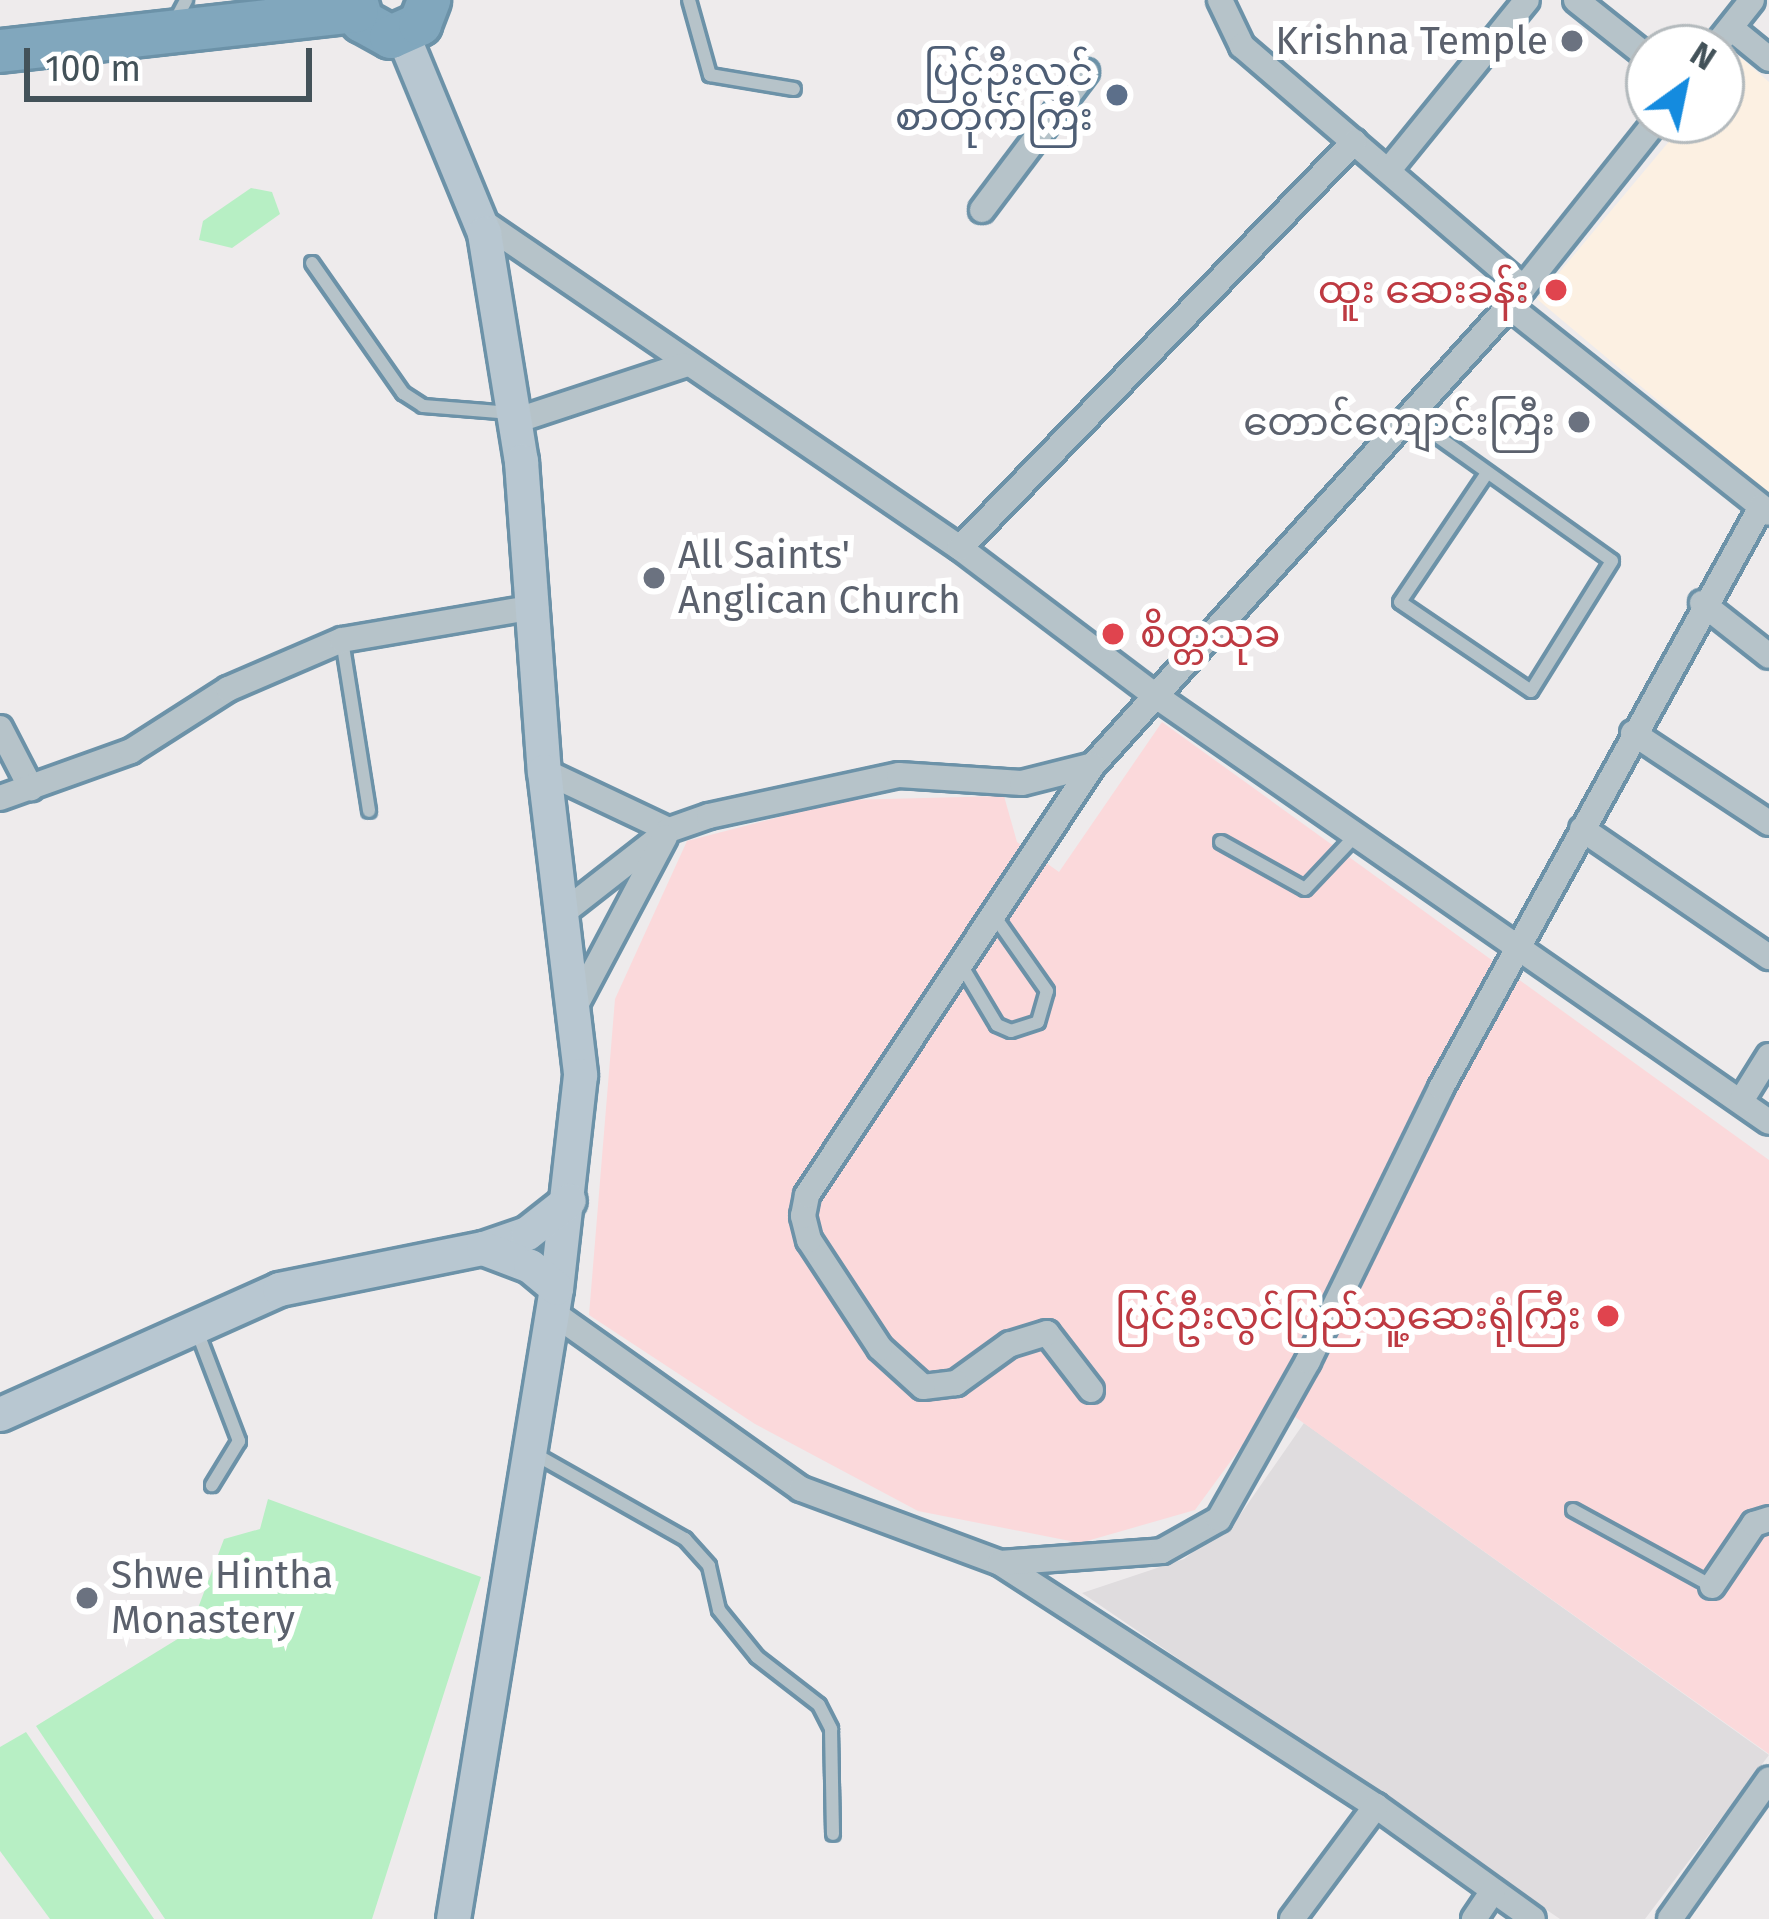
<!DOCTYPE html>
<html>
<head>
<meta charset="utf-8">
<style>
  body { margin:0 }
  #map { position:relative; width:1769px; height:1919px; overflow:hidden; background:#eeebec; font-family:"Fira Sans","Noto Sans Myanmar",sans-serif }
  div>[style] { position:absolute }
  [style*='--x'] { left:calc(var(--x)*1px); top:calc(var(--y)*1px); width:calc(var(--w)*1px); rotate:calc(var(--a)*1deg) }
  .commercial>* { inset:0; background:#fcf0e2 }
  .education>* { inset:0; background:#dfdcde }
  .medical>* { inset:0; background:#fbd9db }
  .green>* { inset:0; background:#b7efc4 }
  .roads { filter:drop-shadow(3px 0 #6c92a8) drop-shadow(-3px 0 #6c92a8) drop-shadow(0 3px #6c92a8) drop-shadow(0 -3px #6c92a8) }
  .lane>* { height:12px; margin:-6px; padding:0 6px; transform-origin:6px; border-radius:6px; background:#b6c3c9 }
  .street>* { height:24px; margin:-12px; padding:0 12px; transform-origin:12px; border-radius:12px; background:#b6c3c9 }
  .secondary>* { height:33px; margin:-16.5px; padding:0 16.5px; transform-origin:16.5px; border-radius:16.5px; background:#b8c7d1 }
  .highway>* { height:42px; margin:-21px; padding:0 21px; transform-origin:21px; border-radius:21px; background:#81a7bd }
  .dots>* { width:33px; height:33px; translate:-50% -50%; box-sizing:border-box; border:6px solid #fff; border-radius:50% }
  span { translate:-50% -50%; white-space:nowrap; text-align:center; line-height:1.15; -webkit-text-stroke:12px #fff; paint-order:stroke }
  .worship-label { font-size:39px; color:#5b616d }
  .right { translate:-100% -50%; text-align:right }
  .left { translate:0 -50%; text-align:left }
  .service-label { font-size:39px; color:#4e5e75 }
  .health-label { font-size:39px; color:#be3a42 }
  .north { position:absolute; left:1625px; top:24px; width:120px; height:120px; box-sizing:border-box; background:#fff; border:3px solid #b4babd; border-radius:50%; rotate:33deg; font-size:33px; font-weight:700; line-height:48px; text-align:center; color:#435259 }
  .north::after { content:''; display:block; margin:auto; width:42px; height:54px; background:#148bdf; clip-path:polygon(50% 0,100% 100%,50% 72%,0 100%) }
  .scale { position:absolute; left:24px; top:48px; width:288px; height:54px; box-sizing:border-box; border:6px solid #435259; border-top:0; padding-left:15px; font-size:36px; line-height:42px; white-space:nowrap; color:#435259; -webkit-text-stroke:9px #fff; paint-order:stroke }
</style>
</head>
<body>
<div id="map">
  <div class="commercial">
    <div style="clip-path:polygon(1740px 57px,1769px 82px,1769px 494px,1537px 299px,1687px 120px,1721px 120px,1721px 80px)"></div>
  </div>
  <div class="education">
    <div style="clip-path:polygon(1304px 1423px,1769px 1755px,1645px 1919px,1560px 1919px,1082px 1593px,1184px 1559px,1240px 1515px)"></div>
  </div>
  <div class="medical">
    <div style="clip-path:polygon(1162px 722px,1769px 1160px,1769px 1754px,1274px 1402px,1195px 1510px,1080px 1543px,918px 1511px,755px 1424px,589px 1315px,615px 999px,687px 841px,845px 800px,1004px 796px,1017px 842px,1059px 872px)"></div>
  </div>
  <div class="green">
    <div style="clip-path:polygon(251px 188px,272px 192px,280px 214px,232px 248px,199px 240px,203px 221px)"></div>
    <div style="clip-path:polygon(268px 1499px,481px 1577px,372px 1919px,165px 1919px,36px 1726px,189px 1632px,224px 1539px,260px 1529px)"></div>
    <div style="clip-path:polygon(26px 1732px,154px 1919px,50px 1919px,0 1851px,0 1747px)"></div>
  </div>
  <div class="roads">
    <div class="lane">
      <div style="--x:689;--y:0;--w:78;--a:74.4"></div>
      <div style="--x:710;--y:75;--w:85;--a:9.5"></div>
      <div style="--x:174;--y:23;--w:26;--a:-62"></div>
      <div style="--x:312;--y:263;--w:159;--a:55"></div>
      <div style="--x:403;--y:393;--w:24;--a:33"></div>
      <div style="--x:423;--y:406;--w:89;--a:4.5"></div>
      <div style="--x:1409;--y:416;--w:249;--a:35.5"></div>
      <div style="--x:1612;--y:561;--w:153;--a:121.9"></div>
      <div style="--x:1531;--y:691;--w:158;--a:-145.8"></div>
      <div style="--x:1400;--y:602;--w:156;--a:-56"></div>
      <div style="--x:342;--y:640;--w:173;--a:81"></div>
      <div style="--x:1221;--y:842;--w:96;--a:29.2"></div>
      <div style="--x:1305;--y:889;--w:74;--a:-46.6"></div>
      <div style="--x:963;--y:968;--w:66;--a:59.2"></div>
      <div style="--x:997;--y:1025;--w:15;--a:23"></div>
      <div style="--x:1011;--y:1031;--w:28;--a:-18"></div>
      <div style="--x:1038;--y:1022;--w:32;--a:-74"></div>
      <div style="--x:1047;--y:991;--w:90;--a:-125.1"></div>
      <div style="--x:197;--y:1331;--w:118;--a:69.1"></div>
      <div style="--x:239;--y:1441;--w:52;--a:121.5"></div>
      <div style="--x:533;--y:1453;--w:175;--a:29.5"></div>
      <div style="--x:685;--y:1539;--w:36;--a:48"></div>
      <div style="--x:709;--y:1566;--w:45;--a:77.2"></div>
      <div style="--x:719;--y:1610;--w:60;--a:51"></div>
      <div style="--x:757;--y:1657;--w:78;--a:37.7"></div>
      <div style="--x:819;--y:1705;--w:27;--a:63"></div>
      <div style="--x:831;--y:1729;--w:105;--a:88.9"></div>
      <div style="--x:1573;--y:1510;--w:158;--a:28.7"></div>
    </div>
    <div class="street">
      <div style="--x:1220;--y:0;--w:51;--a:64.4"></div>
      <div style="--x:1242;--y:46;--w:371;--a:40.7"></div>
      <div style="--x:1576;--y:0;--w:93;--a:38.5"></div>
      <div style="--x:1731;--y:28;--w:49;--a:39.2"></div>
      <div style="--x:1714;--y:48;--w:61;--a:-51.6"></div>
      <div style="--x:1388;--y:171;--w:220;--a:-50.9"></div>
      <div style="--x:982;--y:210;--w:173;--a:-53"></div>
      <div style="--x:480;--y:220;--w:581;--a:34.35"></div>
      <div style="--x:960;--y:548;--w:246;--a:37.1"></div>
      <div style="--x:1156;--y:696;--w:746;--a:34.8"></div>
      <div style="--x:1509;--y:306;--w:332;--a:38.5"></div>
      <div style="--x:515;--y:421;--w:178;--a:-18.3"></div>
      <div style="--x:960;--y:548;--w:566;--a:-45.86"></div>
      <div style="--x:1702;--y:603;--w:85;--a:38.3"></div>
      <div style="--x:0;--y:728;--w:68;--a:62.7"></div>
      <div style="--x:1633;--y:733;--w:163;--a:33.5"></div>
      <div style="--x:544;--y:771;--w:138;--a:25.3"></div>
      <div style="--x:0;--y:798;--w:139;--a:-19.7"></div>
      <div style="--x:131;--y:751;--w:115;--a:-32.6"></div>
      <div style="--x:228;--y:689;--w:124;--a:-23.3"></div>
      <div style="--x:342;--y:640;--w:197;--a:-9.7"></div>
      <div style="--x:1582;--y:829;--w:227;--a:34.4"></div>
      <div style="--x:564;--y:912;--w:133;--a:-38"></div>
      <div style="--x:669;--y:830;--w:42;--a:-19.3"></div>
      <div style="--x:709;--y:816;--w:194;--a:-12.2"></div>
      <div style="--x:899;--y:775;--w:123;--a:3.7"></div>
      <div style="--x:1022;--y:783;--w:73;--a:-14.2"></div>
      <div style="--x:1093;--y:765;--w:619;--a:-47.81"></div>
      <div style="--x:1509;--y:306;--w:238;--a:-51.5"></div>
      <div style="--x:575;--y:1007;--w:192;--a:-62.1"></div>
      <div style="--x:1741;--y:1101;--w:53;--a:-58.1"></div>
      <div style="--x:552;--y:1312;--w:305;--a:35.4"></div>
      <div style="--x:801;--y:1489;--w:212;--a:20.4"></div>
      <div style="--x:1000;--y:1563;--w:448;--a:32.9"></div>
      <div style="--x:1376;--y:1806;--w:193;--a:35.7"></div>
      <div style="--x:1091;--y:1390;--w:72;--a:-127.7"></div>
      <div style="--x:1047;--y:1333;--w:39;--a:163"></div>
      <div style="--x:1010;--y:1344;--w:67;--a:144.2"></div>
      <div style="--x:956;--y:1383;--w:33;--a:173"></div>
      <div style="--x:923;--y:1387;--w:58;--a:-137.8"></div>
      <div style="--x:880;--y:1348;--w:129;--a:-123.3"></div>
      <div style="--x:809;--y:1240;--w:25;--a:-104"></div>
      <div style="--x:803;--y:1216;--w:21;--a:-79"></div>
      <div style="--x:807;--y:1195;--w:516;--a:-56.37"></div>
      <div style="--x:1000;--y:1563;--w:162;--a:-4.2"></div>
      <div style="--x:1162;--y:1551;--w:65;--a:-29.3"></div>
      <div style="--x:1219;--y:1519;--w:181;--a:-60.6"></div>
      <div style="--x:1308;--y:1361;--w:304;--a:-64"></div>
      <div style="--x:1441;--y:1088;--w:663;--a:-61.16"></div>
      <div style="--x:1712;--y:1586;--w:75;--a:-55.9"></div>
      <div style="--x:1754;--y:1524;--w:16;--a:-18"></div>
      <div style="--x:1292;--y:1919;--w:141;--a:-53.4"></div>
      <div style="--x:1474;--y:1919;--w:34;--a:-56"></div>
      <div style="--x:1670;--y:1919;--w:171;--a:-54.7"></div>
    </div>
    <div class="secondary">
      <div style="--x:403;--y:36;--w:213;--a:67.6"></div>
      <div style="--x:484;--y:233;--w:231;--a:80.8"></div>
      <div style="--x:521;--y:461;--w:311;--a:85.8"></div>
      <div style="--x:544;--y:771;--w:306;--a:83.2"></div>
      <div style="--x:580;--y:1075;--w:214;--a:96.4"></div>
      <div style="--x:556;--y:1288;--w:639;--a:99.27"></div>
      <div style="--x:483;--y:1248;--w:46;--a:-18.8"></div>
      <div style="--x:527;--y:1233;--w:53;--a:-38.2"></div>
      <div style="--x:0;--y:1414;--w:306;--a:-24.1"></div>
      <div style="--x:279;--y:1289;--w:208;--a:-11.4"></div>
      <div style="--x:483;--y:1248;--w:50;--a:21"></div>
      <div style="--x:530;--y:1266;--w:34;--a:40"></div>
    </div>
    <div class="highway">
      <div style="--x:356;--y:0;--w:22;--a:74"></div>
      <div style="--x:362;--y:21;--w:33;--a:29"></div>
      <div style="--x:391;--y:37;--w:32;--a:-24"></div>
      <div style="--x:420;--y:24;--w:26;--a:-69"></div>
      <div style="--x:0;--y:51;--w:359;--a:-6.4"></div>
    </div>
  </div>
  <div class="dots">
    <div style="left:1572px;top:41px;background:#6b7280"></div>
    <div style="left:1117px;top:95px;background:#5c6f8a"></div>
    <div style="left:1556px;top:290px;background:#e0444e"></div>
    <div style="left:1579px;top:422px;background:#6b7280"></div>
    <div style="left:654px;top:578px;background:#6b7280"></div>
    <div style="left:1113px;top:634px;background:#e0444e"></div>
    <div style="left:1608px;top:1316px;background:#e0444e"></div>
    <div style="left:87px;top:1598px;background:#6b7280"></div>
  </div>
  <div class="worship-label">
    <span class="right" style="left:1548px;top:41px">Krishna Temple</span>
    <span class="right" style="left:1555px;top:422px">တောင်ကျောင်းကြီး</span>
    <span class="left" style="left:678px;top:578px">All Saints'<br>Anglican Church</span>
    <span class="left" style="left:111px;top:1598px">Shwe Hintha<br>Monastery</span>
  </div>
  <div class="service-label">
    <span class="right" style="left:1093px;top:95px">ပြင်ဦးလွင်<br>စာတိုက်ကြီး</span>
  </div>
  <div class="health-label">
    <span class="right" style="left:1529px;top:290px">ထူး ဆေးခန်း</span>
    <span class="left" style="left:1140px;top:634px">စိတ္တသုခ</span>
    <span class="right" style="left:1581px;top:1316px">ပြင်ဦးလွင်ပြည်သူ့ဆေးရုံကြီး</span>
  </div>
  <div class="north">N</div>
  <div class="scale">100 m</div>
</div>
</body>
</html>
